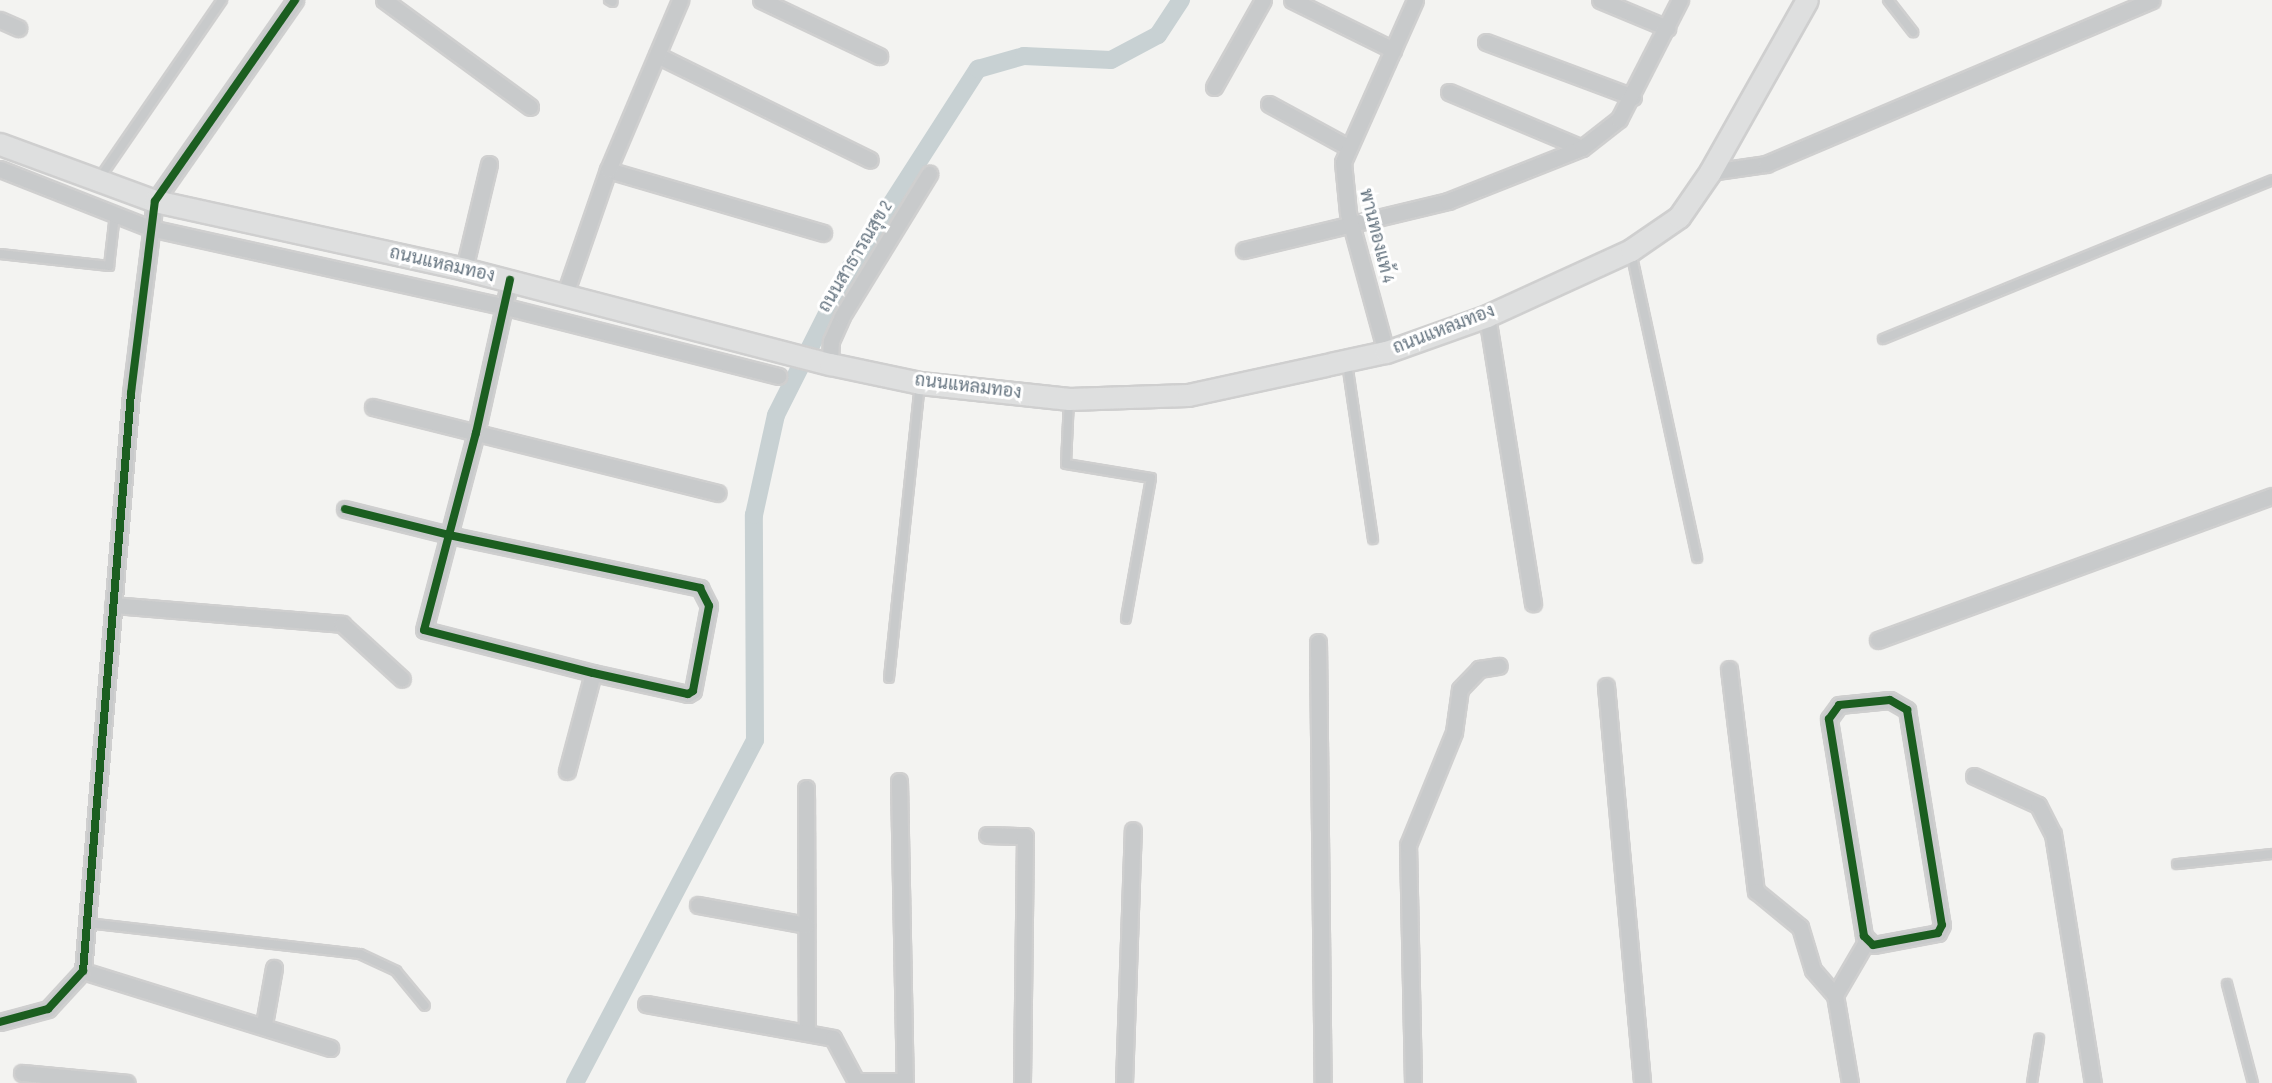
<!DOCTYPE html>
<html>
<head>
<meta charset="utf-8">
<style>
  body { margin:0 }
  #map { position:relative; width:2272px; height:1083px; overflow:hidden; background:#f3f3f1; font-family:"Sofia Sans Condensed",Sarabun,sans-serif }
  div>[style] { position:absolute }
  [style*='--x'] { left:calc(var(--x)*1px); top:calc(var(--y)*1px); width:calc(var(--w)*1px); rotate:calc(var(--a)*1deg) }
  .canal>* { height:18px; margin:-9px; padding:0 9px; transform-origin:9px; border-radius:9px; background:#c8d1d3 }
  .roads { filter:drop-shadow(2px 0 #cfcfcf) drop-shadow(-2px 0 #cfcfcf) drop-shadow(0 2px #cfcfcf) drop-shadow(0 -2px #cfcfcf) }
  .service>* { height:8px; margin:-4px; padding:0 4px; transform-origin:4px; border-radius:4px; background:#c8cacb }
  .minor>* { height:15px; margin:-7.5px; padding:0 7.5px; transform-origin:7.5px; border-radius:7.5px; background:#c8cacb }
  .secondary>* { height:21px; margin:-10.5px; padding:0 10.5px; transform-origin:10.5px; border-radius:10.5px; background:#dedfdf }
  .cycleway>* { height:8px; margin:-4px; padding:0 4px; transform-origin:4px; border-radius:4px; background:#1b5e20 }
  span { translate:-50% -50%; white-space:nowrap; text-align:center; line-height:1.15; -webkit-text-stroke:6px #fff; paint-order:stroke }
  .street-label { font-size:18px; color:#64737f }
</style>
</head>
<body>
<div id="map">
  <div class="canal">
    <div style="--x:575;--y:1083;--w:387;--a:-62.3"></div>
    <div style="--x:755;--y:740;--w:225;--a:-90.3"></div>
    <div style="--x:754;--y:515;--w:102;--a:-77.6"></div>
    <div style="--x:776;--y:415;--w:165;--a:-63.3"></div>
    <div style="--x:850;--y:268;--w:237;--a:-57.3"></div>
    <div style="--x:978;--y:69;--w:48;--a:-15.8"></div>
    <div style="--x:1024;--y:56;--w:87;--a:2.6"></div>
    <div style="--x:1111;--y:60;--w:53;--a:-28"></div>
    <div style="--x:1158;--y:35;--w:42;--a:-56.7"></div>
  </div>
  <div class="roads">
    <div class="service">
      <div style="--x:609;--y:0;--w:4;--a:27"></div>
      <div style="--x:1888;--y:0;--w:41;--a:52"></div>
      <div style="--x:99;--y:179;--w:217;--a:-55.5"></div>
      <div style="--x:1631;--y:252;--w:313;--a:77.8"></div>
      <div style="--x:0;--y:254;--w:110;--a:6.3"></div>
      <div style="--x:109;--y:266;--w:52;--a:-83.4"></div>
      <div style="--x:1883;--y:339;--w:420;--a:-22.2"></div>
      <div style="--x:1347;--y:363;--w:178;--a:81.6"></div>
      <div style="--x:1069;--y:400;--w:64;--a:92.7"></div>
      <div style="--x:1066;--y:464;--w:86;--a:9.4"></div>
      <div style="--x:1151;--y:478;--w:143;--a:100.1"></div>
      <div style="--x:889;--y:678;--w:296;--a:-84"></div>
      <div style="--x:2177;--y:864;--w:96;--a:-6"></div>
      <div style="--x:87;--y:923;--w:275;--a:6.5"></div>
      <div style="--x:360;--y:954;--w:40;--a:25"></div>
      <div style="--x:396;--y:971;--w:45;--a:50.4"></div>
      <div style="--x:2227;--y:984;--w:102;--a:75.3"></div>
      <div style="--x:2032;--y:1083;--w:45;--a:-81"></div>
    </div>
    <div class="minor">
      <div style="--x:384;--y:0;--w:181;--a:36.2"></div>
      <div style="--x:761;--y:0;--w:131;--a:25.4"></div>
      <div style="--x:1292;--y:0;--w:113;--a:26.3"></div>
      <div style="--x:1600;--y:0;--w:73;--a:22.7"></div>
      <div style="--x:0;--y:20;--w:20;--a:24"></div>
      <div style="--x:1486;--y:42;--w:157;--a:20.5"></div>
      <div style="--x:657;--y:55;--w:237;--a:26.2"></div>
      <div style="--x:1214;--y:87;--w:100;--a:-60.6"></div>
      <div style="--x:1449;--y:92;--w:144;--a:22.8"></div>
      <div style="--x:1269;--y:104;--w:88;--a:28.6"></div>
      <div style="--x:0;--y:169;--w:161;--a:21.5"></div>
      <div style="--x:150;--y:228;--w:365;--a:12.5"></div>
      <div style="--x:506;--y:307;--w:281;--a:14.2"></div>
      <div style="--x:608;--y:170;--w:224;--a:16.3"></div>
      <div style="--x:1710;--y:172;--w:57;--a:-8.1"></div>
      <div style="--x:1766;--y:164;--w:419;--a:-23"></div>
      <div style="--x:1244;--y:250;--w:210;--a:-13.5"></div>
      <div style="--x:1448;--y:201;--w:144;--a:-21.6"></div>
      <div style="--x:1582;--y:148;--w:47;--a:-38.1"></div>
      <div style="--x:1619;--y:119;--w:134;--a:-62.9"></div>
      <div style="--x:464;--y:269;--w:108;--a:-76.6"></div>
      <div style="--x:565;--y:294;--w:131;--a:-70.9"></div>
      <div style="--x:608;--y:170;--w:185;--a:-67"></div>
      <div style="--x:1487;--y:316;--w:291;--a:80.9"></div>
      <div style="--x:1386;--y:352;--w:144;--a:-105.3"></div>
      <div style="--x:1348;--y:213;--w:51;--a:-95.6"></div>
      <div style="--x:1343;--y:162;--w:177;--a:-66"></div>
      <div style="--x:830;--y:364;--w:23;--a:-88"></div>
      <div style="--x:831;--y:341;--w:27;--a:-66"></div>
      <div style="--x:842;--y:316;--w:167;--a:-58.5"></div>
      <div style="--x:373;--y:407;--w:355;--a:14"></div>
      <div style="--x:345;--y:509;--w:107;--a:14"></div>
      <div style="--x:449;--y:535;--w:257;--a:11.9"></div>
      <div style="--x:700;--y:588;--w:20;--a:63"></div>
      <div style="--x:709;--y:606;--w:86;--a:100.7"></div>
      <div style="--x:693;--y:691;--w:6;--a:149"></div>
      <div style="--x:688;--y:694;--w:97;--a:-167.5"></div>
      <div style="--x:593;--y:673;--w:174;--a:-165.7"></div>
      <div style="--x:424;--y:630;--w:98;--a:-75.3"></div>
      <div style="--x:449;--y:535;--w:106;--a:-75.2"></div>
      <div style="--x:476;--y:433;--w:157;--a:-77.5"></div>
      <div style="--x:113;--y:605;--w:230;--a:4.7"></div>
      <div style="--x:342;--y:624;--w:81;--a:42.5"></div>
      <div style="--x:1878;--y:640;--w:419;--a:-20.1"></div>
      <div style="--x:1318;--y:642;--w:441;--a:89.4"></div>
      <div style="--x:1729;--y:669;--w:224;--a:83.1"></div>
      <div style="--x:1756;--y:891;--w:57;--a:39.3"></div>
      <div style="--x:1800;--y:927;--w:45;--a:73.2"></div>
      <div style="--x:1813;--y:970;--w:33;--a:49"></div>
      <div style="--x:1606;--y:686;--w:399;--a:84.8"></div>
      <div style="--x:1890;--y:700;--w:20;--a:30"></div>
      <div style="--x:1907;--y:710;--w:218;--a:80.8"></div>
      <div style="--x:1942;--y:925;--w:9;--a:117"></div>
      <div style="--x:1938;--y:933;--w:66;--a:169.5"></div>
      <div style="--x:1873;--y:945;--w:13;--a:-135"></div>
      <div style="--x:1864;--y:936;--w:220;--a:-99.2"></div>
      <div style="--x:1829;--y:719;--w:17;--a:-54"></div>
      <div style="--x:1839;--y:705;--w:51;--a:-5.6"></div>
      <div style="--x:567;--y:771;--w:101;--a:-75.1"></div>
      <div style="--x:1974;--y:776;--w:70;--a:24.4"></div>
      <div style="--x:2038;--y:805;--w:33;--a:63"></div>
      <div style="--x:2053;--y:834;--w:252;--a:80.9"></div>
      <div style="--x:899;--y:781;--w:302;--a:88.9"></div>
      <div style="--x:806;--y:788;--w:245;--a:89.8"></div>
      <div style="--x:987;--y:835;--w:38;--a:2"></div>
      <div style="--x:1025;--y:836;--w:247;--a:90.7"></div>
      <div style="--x:698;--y:905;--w:110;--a:10.5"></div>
      <div style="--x:83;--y:971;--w:259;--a:17.3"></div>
      <div style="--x:646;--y:1004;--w:190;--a:10.3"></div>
      <div style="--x:833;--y:1038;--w:51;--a:61.9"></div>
      <div style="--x:0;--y:1022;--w:50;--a:-15.2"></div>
      <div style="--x:48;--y:1009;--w:52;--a:-47.4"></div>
      <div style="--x:83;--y:971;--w:580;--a:-85.25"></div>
      <div style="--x:131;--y:393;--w:193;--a:-82.9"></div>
      <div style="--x:155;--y:201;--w:245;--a:-55.1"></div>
      <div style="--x:264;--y:1024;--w:57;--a:-79.9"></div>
      <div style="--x:22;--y:1073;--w:105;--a:5.4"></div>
      <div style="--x:857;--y:1081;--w:48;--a:0"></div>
      <div style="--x:1124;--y:1083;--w:253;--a:-88"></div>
      <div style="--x:1413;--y:1083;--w:238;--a:-91.2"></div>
      <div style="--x:1408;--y:845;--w:122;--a:-67.8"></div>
      <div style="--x:1454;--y:732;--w:43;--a:-82.1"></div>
      <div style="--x:1460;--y:689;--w:28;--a:-46"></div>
      <div style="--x:1479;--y:669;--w:20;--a:-9"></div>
      <div style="--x:1850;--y:1083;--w:89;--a:-99.7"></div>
      <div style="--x:1835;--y:995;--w:61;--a:-59.7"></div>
    </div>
    <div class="secondary">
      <div style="--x:0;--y:144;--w:165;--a:20.2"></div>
      <div style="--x:155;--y:201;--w:316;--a:12.4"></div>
      <div style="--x:464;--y:269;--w:378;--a:14.6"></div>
      <div style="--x:830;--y:364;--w:92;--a:11.9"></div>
      <div style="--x:920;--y:383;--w:150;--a:6.1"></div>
      <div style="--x:1069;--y:399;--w:119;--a:-1.9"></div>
      <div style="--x:1188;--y:395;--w:203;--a:-12.3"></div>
      <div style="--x:1386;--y:352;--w:107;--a:-19.6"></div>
      <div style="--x:1487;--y:316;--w:158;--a:-24.6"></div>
      <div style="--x:1631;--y:250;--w:58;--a:-34.5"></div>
      <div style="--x:1679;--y:217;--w:55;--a:-55.4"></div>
      <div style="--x:1710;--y:172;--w:197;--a:-60.6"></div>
    </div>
  </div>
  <div class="cycleway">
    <div style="--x:345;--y:509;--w:107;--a:14"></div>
    <div style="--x:449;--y:535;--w:257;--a:11.9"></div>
    <div style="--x:700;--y:588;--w:20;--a:63"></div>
    <div style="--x:709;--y:606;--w:86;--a:100.7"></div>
    <div style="--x:693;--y:691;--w:6;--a:149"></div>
    <div style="--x:688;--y:694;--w:97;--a:-167.5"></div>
    <div style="--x:593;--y:673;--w:174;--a:-165.7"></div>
    <div style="--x:424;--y:630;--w:98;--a:-75.3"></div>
    <div style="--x:449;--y:535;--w:106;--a:-75.2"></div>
    <div style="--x:476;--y:433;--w:157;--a:-77.5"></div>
    <div style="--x:1890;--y:700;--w:20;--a:30"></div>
    <div style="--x:1907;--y:710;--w:218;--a:80.8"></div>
    <div style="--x:1942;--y:925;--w:9;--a:117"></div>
    <div style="--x:1938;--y:933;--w:66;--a:169.5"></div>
    <div style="--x:1873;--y:945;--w:13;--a:-135"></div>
    <div style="--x:1864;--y:936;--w:220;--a:-99.2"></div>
    <div style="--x:1829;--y:719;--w:17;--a:-54"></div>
    <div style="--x:1839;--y:705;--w:51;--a:-5.6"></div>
    <div style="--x:0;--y:1022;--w:50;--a:-15.2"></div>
    <div style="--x:48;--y:1009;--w:52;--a:-47.4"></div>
    <div style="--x:83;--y:971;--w:580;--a:-85.25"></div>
    <div style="--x:131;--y:393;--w:193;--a:-82.9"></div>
    <div style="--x:155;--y:201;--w:245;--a:-55.1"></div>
  </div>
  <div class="street-label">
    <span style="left:1376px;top:236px;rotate:76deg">พานทองแท้ 4</span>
    <span style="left:856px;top:257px;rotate:-59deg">ถนนสาธารณสุข 2</span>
    <span style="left:442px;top:265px;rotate:13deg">ถนนแหลมทอง</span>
    <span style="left:1444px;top:330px;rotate:-21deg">ถนนแหลมทอง</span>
    <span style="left:968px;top:387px;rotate:7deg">ถนนแหลมทอง</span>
  </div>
</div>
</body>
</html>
